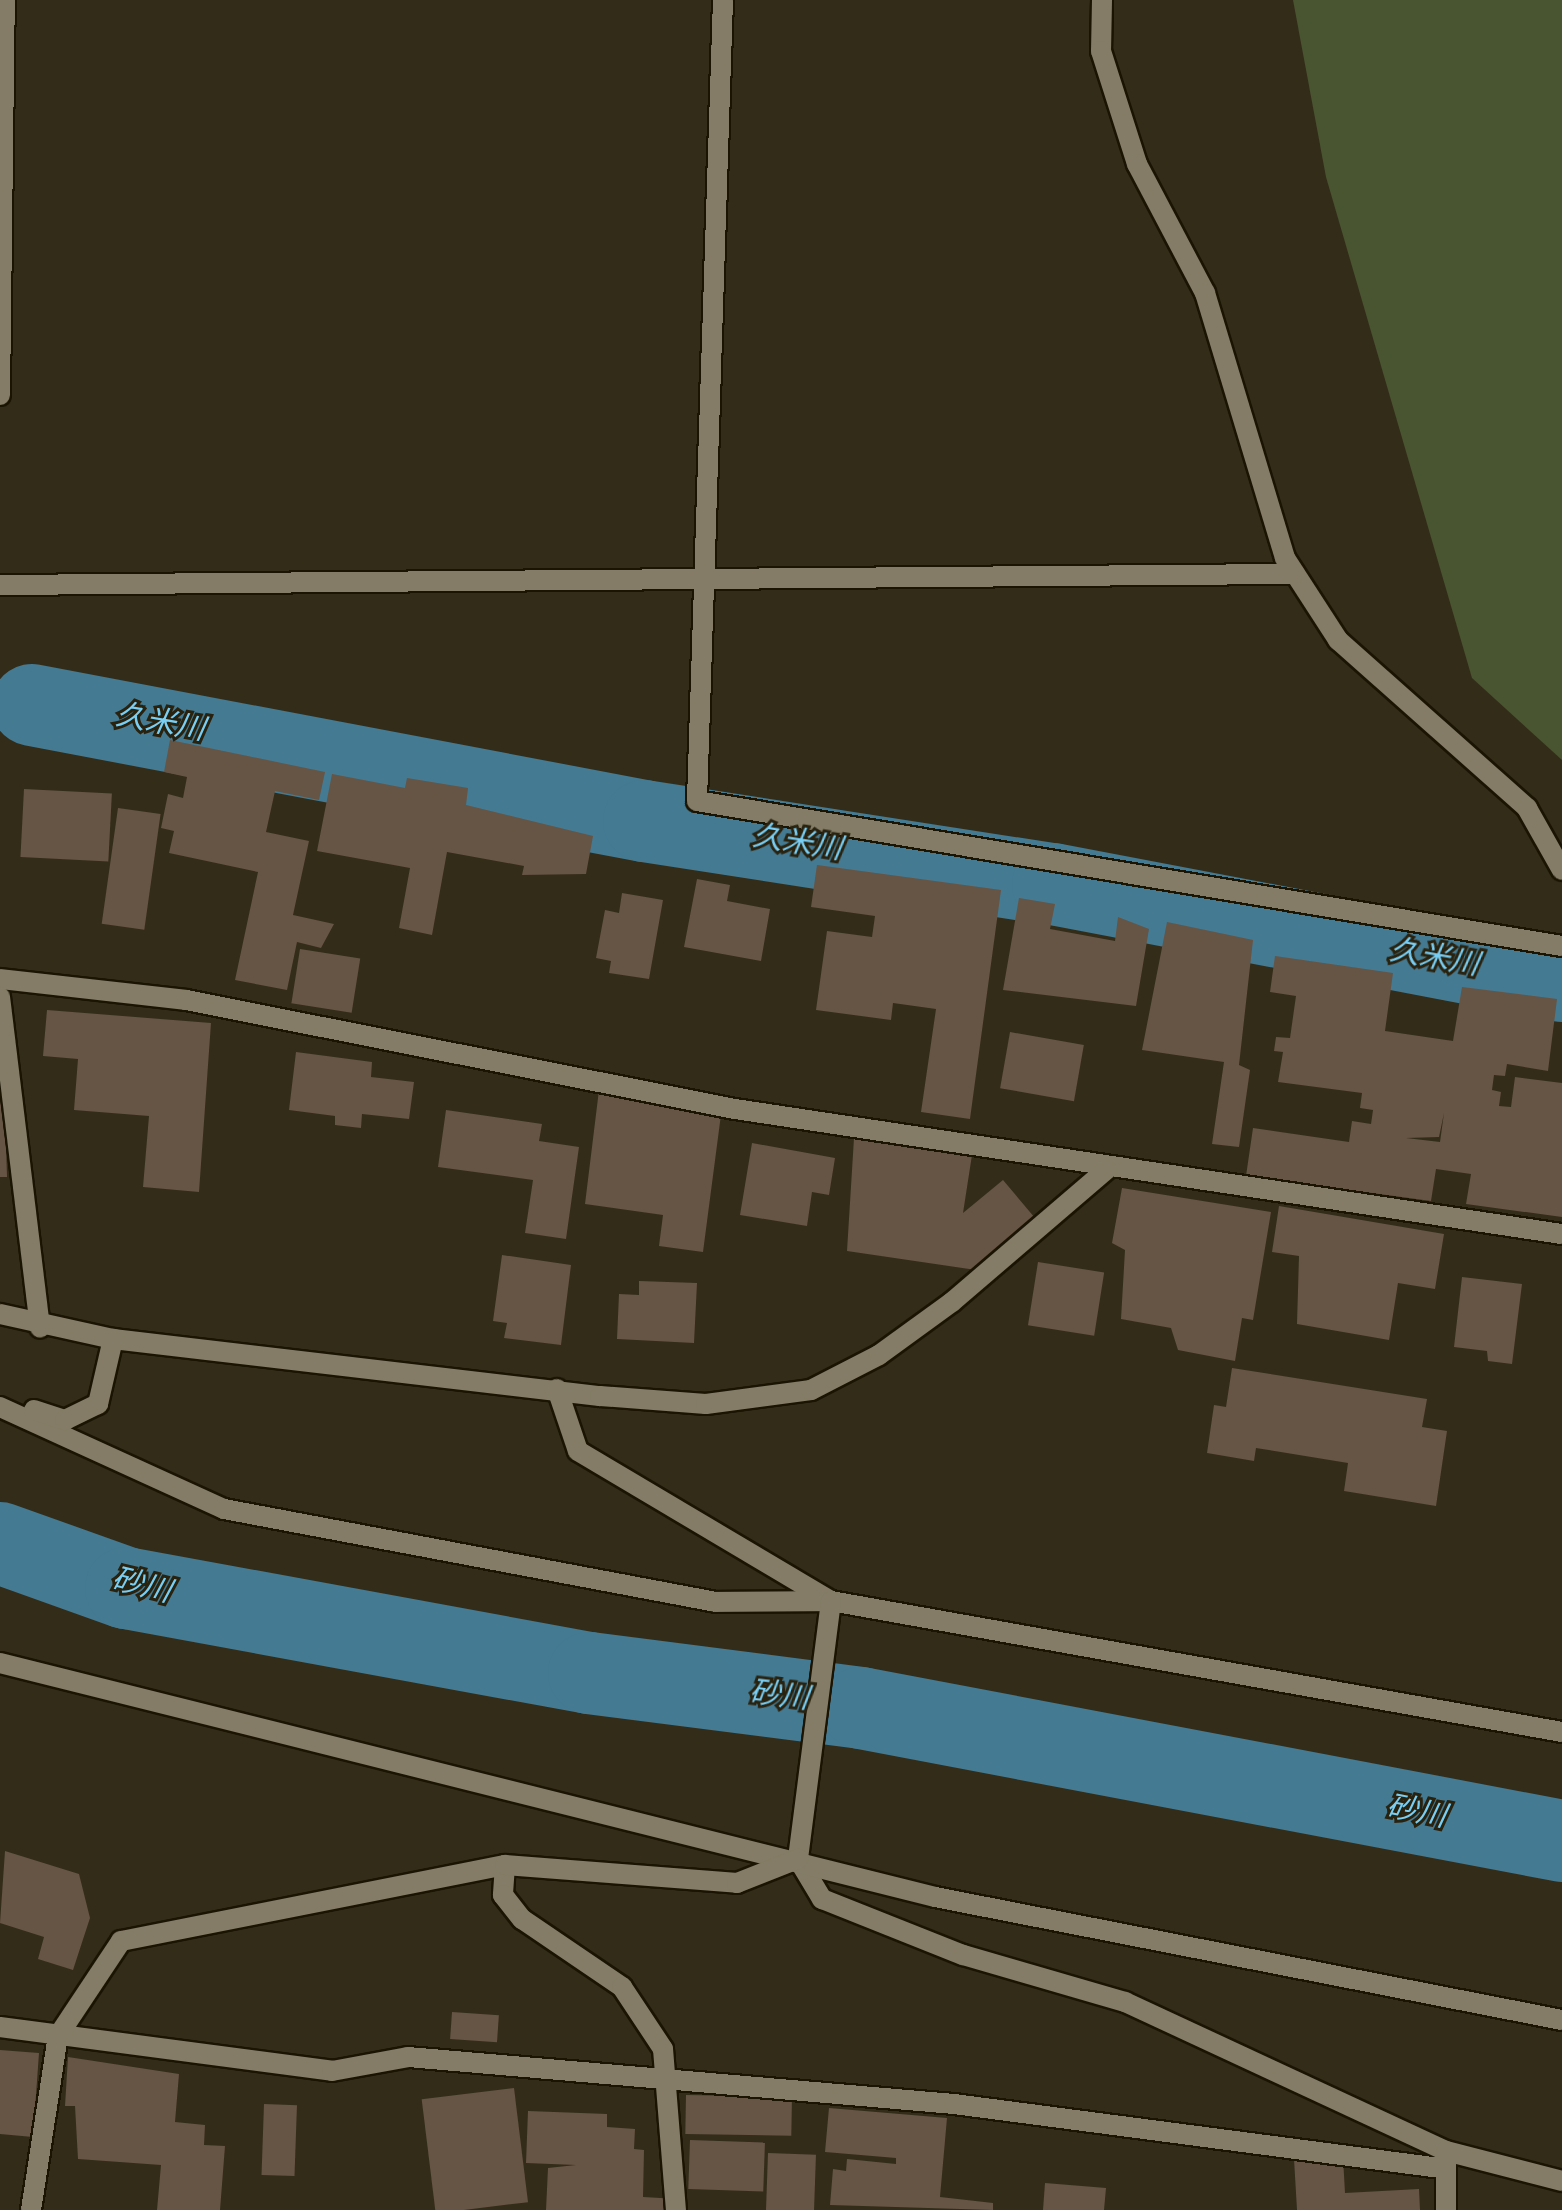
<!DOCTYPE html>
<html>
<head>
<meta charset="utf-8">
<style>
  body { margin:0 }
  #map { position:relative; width:1562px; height:2210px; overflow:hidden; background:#332c19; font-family:Overpass,"Noto Sans JP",sans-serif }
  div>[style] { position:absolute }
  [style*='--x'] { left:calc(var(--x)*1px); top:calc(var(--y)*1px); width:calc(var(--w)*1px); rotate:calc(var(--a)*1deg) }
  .green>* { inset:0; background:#495431 }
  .stream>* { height:14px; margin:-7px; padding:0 7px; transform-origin:7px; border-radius:7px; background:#447a92 }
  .river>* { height:82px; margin:-41px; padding:0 41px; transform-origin:41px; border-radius:41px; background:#447a92 }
  .building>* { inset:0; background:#665445; transform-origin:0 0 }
  .roads { filter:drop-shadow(2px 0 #1b1403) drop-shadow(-2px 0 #1b1403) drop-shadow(0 2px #1b1403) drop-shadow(0 -2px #1b1403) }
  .minor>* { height:20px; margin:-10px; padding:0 10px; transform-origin:10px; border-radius:10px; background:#847c66 }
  span { translate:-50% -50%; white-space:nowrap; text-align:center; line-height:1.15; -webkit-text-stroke:6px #29220f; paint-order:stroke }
  .water-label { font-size:30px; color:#79cef4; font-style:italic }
</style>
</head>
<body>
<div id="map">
  <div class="green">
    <div style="clip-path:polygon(1293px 0,1562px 0,1562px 760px,1472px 678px,1326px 177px)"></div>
  </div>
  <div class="stream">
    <div style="--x:0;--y:697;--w:33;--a:14"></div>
  </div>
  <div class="river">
    <div style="--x:32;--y:705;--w:623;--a:10.73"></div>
    <div style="--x:644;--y:821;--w:414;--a:8.8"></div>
    <div style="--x:1053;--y:884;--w:518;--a:10.79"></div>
    <div style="--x:0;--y:1543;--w:134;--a:19.7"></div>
    <div style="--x:126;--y:1588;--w:471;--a:10.4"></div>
    <div style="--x:589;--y:1673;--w:274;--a:7.3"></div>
    <div style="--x:861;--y:1708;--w:714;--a:10.74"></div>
  </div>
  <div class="building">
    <div style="clip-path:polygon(170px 740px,325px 772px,319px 800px,275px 791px,266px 832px,309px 841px,293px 915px,334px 924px,321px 948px,297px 942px,287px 990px,235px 980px,258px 872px,169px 853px,174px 831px,161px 828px,168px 794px,183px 798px,187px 777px,164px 772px)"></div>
    <div style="clip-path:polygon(332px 774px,405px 788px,407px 778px,468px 788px,466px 805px,593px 836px,586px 874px,522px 875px,524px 866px,447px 852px,432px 935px,399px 928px,410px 868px,317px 851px)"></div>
    <div style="left:24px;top:789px;width:88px;height:68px;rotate:3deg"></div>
    <div style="left:118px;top:808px;width:43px;height:117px;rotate:8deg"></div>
    <div style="clip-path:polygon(817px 865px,1001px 890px,970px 1119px,921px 1112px,936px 1009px,893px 1003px,891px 1020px,816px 1010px,827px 931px,872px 937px,875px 916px,811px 907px)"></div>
    <div style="clip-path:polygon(697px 879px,730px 885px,727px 901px,770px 909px,761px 961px,684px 947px)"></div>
    <div style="clip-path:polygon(622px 893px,663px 900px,649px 979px,609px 973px,611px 961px,596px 958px,605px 910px,619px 913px)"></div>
    <div style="clip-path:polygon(1019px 898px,1055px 904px,1050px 929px,1115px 941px,1118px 917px,1149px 929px,1136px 1006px,1003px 990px)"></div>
    <div style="clip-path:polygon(1167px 922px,1253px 940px,1239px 1065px,1250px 1070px,1239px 1147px,1212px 1144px,1224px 1062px,1142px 1050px)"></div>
    <div style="left:300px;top:949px;width:61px;height:55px;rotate:9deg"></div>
    <div style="clip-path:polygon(evenodd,1275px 956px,1393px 973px,1385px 1031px,1453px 1041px,1462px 987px,1557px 999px,1548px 1071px,1507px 1064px,1505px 1076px,1494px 1075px,1492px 1090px,1501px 1092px,1499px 1106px,1511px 1107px,1515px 1077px,1562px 1083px,1562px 1217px,1466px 1204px,1471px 1174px,1436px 1169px,1431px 1201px,1246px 1176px,1253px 1128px,1349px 1142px,1352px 1121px,1371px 1124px,1373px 1110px,1360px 1108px,1362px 1093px,1278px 1082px,1283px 1052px,1274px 1051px,1276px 1037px,1290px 1038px,1296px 996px,1270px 992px,1275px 956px,1444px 1113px,1440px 1142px,1406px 1138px,1439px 1137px,1444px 1113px)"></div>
    <div style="clip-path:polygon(47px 1010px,211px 1023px,199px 1192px,143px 1187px,149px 1116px,74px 1110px,78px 1059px,43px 1056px)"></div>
    <div style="left:1010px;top:1032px;width:75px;height:57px;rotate:10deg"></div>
    <div style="clip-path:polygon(296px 1052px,372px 1062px,371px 1077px,414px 1082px,409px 1119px,362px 1114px,361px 1128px,335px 1125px,335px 1116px,289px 1110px)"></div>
    <div style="clip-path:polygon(0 1077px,4px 1077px,7px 1177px,0 1177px)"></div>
    <div style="clip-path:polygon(599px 1090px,722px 1107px,703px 1252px,659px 1246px,663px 1215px,585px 1204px)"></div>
    <div style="clip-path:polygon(446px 1110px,542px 1124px,539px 1141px,579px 1147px,566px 1239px,525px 1233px,533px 1180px,438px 1167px)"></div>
    <div style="clip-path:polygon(854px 1138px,972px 1155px,963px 1213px,1003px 1180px,1035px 1218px,976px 1270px,847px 1251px)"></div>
    <div style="clip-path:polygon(752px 1143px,835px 1158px,829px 1195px,812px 1192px,807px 1226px,740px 1215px)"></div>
    <div style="clip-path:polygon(1122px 1188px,1271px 1212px,1253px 1320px,1242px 1318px,1235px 1361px,1178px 1350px,1171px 1328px,1121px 1319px,1125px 1250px,1112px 1243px)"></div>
    <div style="clip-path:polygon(1279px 1206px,1444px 1234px,1435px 1289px,1398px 1283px,1389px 1340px,1297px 1324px,1299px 1256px,1272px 1252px)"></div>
    <div style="clip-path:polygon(502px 1255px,571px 1265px,561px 1345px,504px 1338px,507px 1323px,493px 1321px)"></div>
    <div style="left:1038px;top:1262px;width:67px;height:64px;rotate:9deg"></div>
    <div style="clip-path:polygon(1462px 1277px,1522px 1284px,1512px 1364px,1488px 1361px,1487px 1351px,1454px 1347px)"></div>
    <div style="clip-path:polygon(639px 1281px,697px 1283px,694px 1343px,617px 1339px,619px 1294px,639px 1295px)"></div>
    <div style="clip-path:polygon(1232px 1368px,1427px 1399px,1422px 1427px,1447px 1431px,1436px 1506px,1344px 1491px,1348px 1463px,1256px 1448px,1254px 1461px,1207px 1453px,1214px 1405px,1226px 1407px)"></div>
    <div style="clip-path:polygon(5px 1851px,79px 1874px,90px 1918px,73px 1970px,38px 1959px,44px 1937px,0 1923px)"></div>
    <div style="left:452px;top:2012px;width:47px;height:27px;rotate:4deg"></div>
    <div style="clip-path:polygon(0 2050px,39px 2053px,33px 2137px,0 2134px)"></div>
    <div style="clip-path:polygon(68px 2057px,179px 2074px,175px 2122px,205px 2125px,204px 2145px,225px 2146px,220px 2210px,157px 2210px,161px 2165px,78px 2159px,75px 2106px,65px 2106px)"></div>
    <div style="left:514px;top:2088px;width:115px;height:93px;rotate:83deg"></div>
    <div style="left:686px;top:2095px;width:106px;height:39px;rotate:1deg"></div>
    <div style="left:264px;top:2104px;width:33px;height:71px;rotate:2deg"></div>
    <div style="clip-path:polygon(829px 2108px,947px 2118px,940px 2197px,993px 2203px,993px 2210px,830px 2205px,833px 2169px,846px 2171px,847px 2159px,896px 2164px,896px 2158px,825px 2152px)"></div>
    <div style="clip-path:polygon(528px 2111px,607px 2114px,607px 2127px,635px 2129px,634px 2149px,644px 2150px,643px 2197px,678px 2199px,678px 2210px,546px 2210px,548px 2168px,576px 2165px,526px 2163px)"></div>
    <div style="left:690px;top:2140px;width:75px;height:49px;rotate:2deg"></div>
    <div style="left:768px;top:2153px;width:48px;height:57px;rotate:2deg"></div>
    <div style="clip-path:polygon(1343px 2157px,1345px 2193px,1419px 2189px,1420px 2210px,1297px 2210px,1294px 2159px)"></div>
    <div style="clip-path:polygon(1045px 2183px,1106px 2188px,1104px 2210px,1043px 2210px)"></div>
  </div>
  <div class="roads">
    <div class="minor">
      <div style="--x:723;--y:0;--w:801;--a:91.86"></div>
      <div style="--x:697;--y:801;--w:877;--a:9.52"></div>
      <div style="--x:1102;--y:0;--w:51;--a:91.1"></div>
      <div style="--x:1101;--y:51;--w:119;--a:72.3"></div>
      <div style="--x:1137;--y:164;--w:146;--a:62.2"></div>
      <div style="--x:1205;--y:293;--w:277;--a:73.2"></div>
      <div style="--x:1285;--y:558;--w:98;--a:57.1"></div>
      <div style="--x:1338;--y:640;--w:253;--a:41.6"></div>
      <div style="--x:1527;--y:808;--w:71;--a:60.6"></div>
      <div style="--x:0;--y:395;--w:395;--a:-89.3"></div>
      <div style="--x:0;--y:585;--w:1295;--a:-0.49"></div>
      <div style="--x:0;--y:979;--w:187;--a:6.4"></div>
      <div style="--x:186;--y:1000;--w:560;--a:11.23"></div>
      <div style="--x:735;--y:1109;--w:836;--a:8.6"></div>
      <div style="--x:0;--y:997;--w:333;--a:83.1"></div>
      <div style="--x:0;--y:1314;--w:116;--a:12.5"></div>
      <div style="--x:113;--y:1339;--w:490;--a:6.7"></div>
      <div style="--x:600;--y:1396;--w:106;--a:4.3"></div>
      <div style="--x:706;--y:1404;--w:106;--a:-7.6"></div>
      <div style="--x:811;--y:1390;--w:76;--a:-27.2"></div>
      <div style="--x:879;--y:1355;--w:90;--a:-36"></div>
      <div style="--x:952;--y:1302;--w:204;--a:-40.6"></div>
      <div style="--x:557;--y:1389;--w:65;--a:71.3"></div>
      <div style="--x:578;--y:1451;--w:294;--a:30.7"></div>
      <div style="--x:0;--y:1407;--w:246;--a:24.5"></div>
      <div style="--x:224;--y:1509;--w:500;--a:10.7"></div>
      <div style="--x:715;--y:1602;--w:116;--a:-0.5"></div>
      <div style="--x:831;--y:1601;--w:743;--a:10.16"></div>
      <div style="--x:34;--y:1410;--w:33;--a:18"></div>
      <div style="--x:65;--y:1420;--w:37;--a:-26"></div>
      <div style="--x:98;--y:1404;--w:67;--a:-77"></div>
      <div style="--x:831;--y:1601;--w:260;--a:97.3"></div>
      <div style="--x:798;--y:1859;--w:47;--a:59"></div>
      <div style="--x:822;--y:1899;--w:152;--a:21.7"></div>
      <div style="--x:963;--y:1955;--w:169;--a:16.2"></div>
      <div style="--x:1125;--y:2002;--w:354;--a:24.9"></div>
      <div style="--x:1446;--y:2151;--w:120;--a:14.5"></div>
      <div style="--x:0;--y:1663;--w:964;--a:14.05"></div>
      <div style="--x:935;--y:1897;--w:639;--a:11.1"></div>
      <div style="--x:505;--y:1865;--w:30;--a:94"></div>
      <div style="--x:503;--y:1895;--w:31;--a:52"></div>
      <div style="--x:522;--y:1919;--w:121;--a:34.2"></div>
      <div style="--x:622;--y:1987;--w:74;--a:56.5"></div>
      <div style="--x:663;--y:2049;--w:162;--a:85.4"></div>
      <div style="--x:0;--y:2027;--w:335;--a:7.5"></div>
      <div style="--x:332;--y:2071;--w:77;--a:-10.4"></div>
      <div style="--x:408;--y:2057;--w:548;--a:4.92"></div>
      <div style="--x:954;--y:2104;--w:496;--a:7.5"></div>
      <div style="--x:1446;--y:2158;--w:52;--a:90"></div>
      <div style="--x:31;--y:2210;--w:176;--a:-81.2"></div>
      <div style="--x:58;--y:2036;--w:114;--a:-56.4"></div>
      <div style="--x:121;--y:1941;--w:391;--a:-11.2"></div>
      <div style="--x:505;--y:1865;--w:233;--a:4.4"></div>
      <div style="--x:737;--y:1883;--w:66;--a:-21.5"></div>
    </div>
  </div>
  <div class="water-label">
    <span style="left:160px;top:725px;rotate:10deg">久米川</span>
    <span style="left:797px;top:845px;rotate:9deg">久米川</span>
    <span style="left:1434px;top:960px;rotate:10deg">久米川</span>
    <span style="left:141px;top:1588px;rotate:14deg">砂川</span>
    <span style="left:779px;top:1698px;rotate:7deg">砂川</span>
    <span style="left:1416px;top:1814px;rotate:11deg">砂川</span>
  </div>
</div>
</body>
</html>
